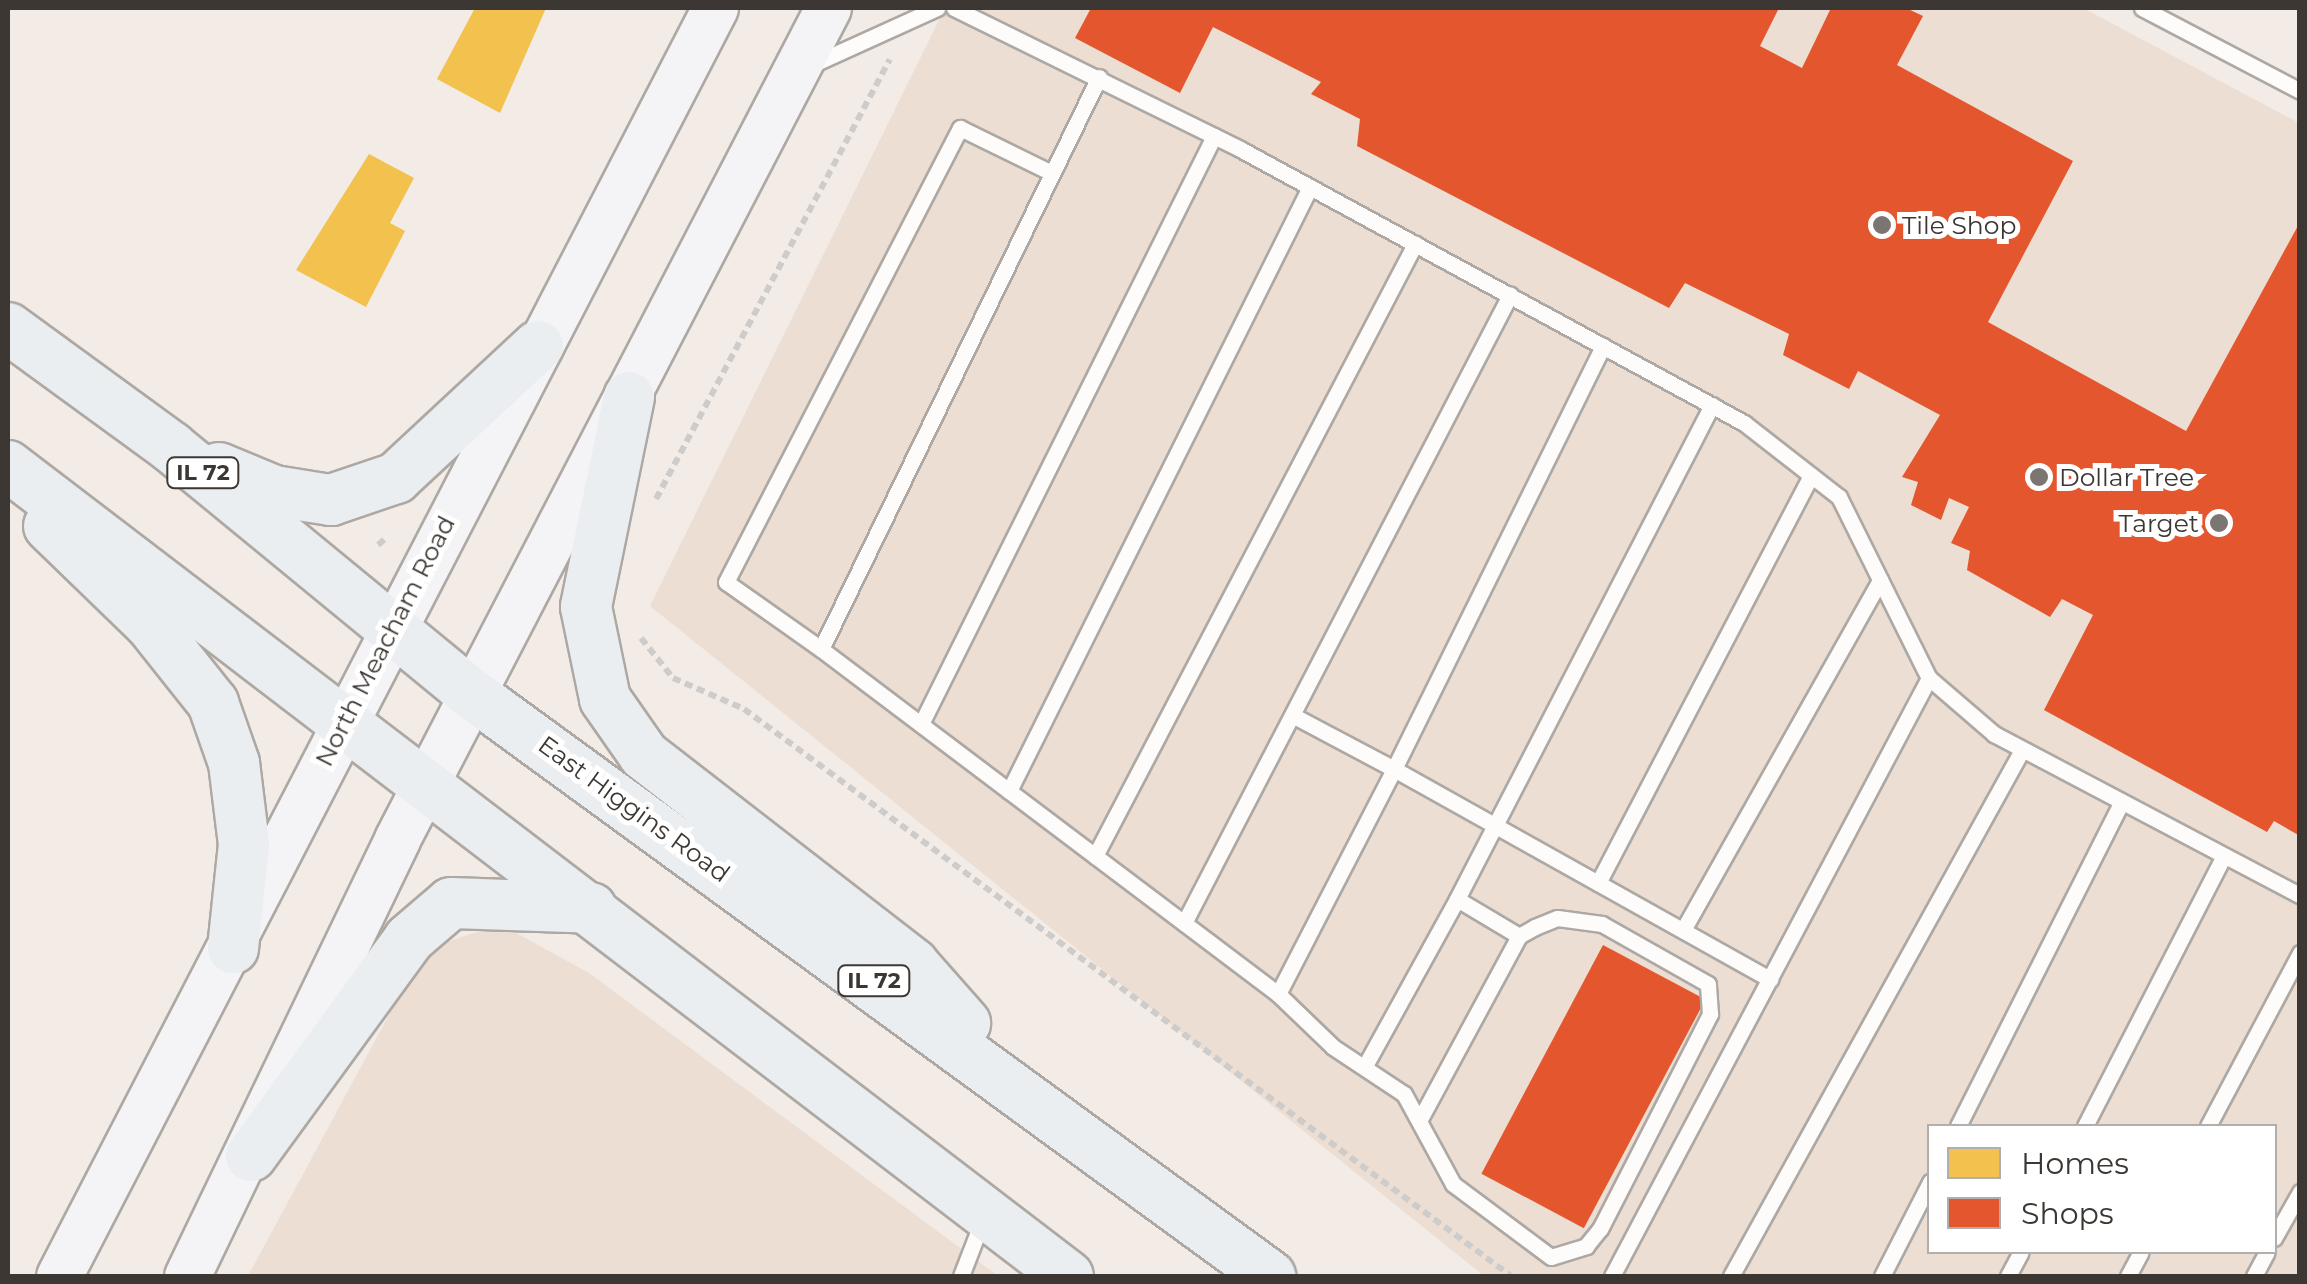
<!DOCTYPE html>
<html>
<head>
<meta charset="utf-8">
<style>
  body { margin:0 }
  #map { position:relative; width:2307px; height:1284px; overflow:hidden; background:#f2ebe6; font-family:Montserrat,sans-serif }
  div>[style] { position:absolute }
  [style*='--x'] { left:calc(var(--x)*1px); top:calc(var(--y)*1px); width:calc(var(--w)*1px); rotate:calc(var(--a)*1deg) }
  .built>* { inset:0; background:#ecded3 }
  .homes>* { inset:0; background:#f2c14e }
  .shops>* { inset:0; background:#e4572e; transform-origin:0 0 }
  .path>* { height:6px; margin-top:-3px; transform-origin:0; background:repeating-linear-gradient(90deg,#ceccca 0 8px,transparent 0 13px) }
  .roads { filter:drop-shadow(2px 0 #ada8a3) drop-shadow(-2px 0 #ada8a3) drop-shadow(0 2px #ada8a3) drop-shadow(0 -2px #ada8a3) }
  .service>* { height:15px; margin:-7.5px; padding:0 7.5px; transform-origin:7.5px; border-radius:7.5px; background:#fdfcfb }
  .secondary>* { height:45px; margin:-22.5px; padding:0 22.5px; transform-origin:22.5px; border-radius:22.5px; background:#f4f4f6 }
  .primary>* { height:50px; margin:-25px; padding:0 25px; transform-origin:25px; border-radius:25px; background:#ebeef1 }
  .dots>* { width:28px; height:28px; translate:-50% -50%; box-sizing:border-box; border:5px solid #fff; border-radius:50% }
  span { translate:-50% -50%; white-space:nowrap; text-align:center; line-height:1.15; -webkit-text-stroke:10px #fff; paint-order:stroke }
  .shield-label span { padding:2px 8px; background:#fff; border:2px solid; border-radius:8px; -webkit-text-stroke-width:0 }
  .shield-label { font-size:22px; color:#3c3733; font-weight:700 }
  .poi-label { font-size:25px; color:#3c3733 }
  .left { translate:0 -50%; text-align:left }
  .right { translate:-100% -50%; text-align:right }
  .street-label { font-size:25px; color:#3c3733 }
  .frame { position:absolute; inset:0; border:10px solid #3c3733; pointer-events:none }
  .legend { position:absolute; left:1927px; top:1124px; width:350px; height:130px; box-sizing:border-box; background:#fff; border:2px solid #b1afad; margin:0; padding:12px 18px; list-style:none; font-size:30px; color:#3c3733 }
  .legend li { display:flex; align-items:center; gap:20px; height:50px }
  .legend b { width:50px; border:2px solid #b1afad }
</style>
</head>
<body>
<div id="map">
  <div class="built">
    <div style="clip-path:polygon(evenodd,945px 8px,2083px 8px,2299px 123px,2299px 1276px,1484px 1276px,650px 606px,945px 8px,1930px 1126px,2274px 1126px,2274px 1252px,1930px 1252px,1930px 1126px)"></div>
    <div style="clip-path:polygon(500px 924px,589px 973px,998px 1276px,248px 1276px,424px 950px)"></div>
  </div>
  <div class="homes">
    <div style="clip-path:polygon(475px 8px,546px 8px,500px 113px,437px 79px)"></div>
    <div style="clip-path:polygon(369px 154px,414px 178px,390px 223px,405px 231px,366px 307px,296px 270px)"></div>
  </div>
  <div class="shops">
    <div style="clip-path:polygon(1091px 8px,1779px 8px,1760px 46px,1802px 68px,1831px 8px,1906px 8px,1923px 16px,1897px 65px,2073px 161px,1988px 322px,2186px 431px,2300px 222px,2300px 836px,2274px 821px,2267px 832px,2044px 710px,2093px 615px,2062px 599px,2050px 617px,1967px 570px,1970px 551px,1951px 543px,1969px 507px,1949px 498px,1941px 520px,1911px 505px,1918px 482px,1902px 477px,1940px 415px,1858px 371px,1849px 389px,1783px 355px,1789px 334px,1685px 283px,1669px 308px,1357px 146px,1360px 119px,1311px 94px,1321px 82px,1213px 27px,1180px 93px,1075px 38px)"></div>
    <div style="left:1603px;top:945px;width:116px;height:259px;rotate:28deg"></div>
  </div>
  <div class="path">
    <div style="--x:656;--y:499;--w:498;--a:-62"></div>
    <div style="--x:378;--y:545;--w:11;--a:-41"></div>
    <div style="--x:641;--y:638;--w:51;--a:51.3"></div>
    <div style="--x:673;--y:678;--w:77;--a:23.6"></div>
    <div style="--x:744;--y:709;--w:954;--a:36.47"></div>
  </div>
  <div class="roads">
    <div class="service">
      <div style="--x:954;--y:8;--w:319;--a:26.2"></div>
      <div style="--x:1240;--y:149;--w:574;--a:28.53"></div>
      <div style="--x:1744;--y:423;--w:120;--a:37.9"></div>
      <div style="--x:1839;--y:497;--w:202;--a:63.6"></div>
      <div style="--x:1929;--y:678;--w:86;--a:40.7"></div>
      <div style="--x:1994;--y:734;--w:346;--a:27.8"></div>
      <div style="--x:2142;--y:8;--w:178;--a:27.7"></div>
      <div style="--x:809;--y:66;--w:141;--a:-24.4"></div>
      <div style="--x:1099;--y:77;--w:636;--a:115.92"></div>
      <div style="--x:821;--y:649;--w:573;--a:37.05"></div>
      <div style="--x:1278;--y:994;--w:253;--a:-62.7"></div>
      <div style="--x:1394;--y:769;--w:115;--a:-152.1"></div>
      <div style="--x:1603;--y:346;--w:472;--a:116.3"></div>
      <div style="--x:1394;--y:769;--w:431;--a:29.2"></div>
      <div style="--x:821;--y:649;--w:116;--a:-144.8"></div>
      <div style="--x:726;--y:582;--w:511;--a:-62.73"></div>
      <div style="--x:960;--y:128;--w:102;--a:26.1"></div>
      <div style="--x:921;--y:724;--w:657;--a:-63.51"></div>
      <div style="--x:1009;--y:791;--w:675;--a:-63.51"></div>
      <div style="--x:1095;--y:856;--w:691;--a:-62.4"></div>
      <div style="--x:1598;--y:883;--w:460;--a:-62.4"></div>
      <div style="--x:1184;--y:923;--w:708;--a:-62.57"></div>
      <div style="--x:1683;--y:930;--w:402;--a:-60.6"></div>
      <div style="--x:1519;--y:936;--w:72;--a:-149.2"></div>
      <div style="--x:1457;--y:899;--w:556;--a:-62.7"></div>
      <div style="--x:1278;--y:994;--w:76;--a:43.9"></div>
      <div style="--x:1333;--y:1047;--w:85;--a:33.5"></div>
      <div style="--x:1404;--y:1094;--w:102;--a:61.4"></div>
      <div style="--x:1453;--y:1184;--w:122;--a:36.7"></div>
      <div style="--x:1551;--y:1257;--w:37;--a:-17"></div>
      <div style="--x:1586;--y:1246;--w:22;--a:-51"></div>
      <div style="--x:1600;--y:1229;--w:242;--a:-62.9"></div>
      <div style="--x:1710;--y:1014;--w:30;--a:-94"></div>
      <div style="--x:1708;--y:984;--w:122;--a:-150.5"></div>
      <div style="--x:1602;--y:924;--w:45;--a:-172.4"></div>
      <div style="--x:1557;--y:918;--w:24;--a:158"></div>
      <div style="--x:1535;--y:927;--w:18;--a:151"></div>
      <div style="--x:1519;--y:936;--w:206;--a:118.4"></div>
      <div style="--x:1366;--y:1064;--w:188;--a:-61.1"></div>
      <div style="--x:1958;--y:1126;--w:363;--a:-63.2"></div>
      <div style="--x:2085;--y:1126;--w:304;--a:-62.8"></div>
      <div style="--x:2208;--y:1126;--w:196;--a:-62"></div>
      <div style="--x:2274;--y:1238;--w:53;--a:-60.5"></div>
      <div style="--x:961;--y:1276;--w:61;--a:-68.9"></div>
      <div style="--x:1612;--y:1276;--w:677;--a:-62.07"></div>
      <div style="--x:1731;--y:1276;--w:601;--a:-61.05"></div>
      <div style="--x:1882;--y:1276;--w:106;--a:-62.9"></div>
      <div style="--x:2008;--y:1276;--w:27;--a:-62"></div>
      <div style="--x:2128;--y:1276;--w:27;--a:-62"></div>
      <div style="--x:2254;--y:1276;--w:27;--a:-62"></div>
    </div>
    <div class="secondary">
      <div style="--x:59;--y:1276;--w:1428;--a:-62.65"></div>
      <div style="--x:187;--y:1276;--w:485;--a:-64.3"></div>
      <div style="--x:397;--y:839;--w:936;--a:-62.59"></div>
    </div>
    <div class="primary">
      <div style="--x:8;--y:328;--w:202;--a:36.1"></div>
      <div style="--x:171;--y:447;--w:389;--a:39.4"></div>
      <div style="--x:472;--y:694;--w:988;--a:36.1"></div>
      <div style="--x:629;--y:397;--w:214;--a:101.6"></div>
      <div style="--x:586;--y:607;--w:94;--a:78.3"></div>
      <div style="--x:605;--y:699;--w:68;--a:55.1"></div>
      <div style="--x:644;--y:755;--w:341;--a:37.8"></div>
      <div style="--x:913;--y:964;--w:79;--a:48.6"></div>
      <div style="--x:8;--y:466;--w:1334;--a:37.39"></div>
      <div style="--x:219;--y:468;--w:60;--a:22.7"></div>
      <div style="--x:274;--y:491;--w:58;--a:9"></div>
      <div style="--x:331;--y:500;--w:69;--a:-18.7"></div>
      <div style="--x:396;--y:478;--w:194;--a:-42.9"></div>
      <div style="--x:49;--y:526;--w:142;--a:44.1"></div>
      <div style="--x:151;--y:625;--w:100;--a:51.5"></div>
      <div style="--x:213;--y:703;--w:64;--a:70.7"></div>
      <div style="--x:234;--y:763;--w:82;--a:83"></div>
      <div style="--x:244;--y:844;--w:105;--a:96"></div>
      <div style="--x:251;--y:1156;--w:268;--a:-53.9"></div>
      <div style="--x:409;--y:939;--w:55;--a:-40.6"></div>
      <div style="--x:451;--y:903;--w:140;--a:2"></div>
    </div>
  </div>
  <div class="dots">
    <div style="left:1882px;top:225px;background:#7c7672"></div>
    <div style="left:2039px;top:477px;background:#7c7672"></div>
    <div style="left:2219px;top:523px;background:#7c7672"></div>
  </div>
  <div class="shield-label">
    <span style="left:203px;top:473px">IL 72</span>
    <span style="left:874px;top:981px">IL 72</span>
  </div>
  <div class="poi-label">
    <span class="left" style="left:1902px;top:225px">Tile Shop</span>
    <span class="left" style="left:2059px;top:477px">Dollar Tree</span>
    <span class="right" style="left:2199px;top:523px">Target</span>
  </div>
  <div class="street-label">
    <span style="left:385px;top:641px;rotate:-63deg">North Meacham Road</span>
    <span style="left:634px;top:809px;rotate:36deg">East Higgins Road</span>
  </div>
  <div class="frame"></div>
  <ul class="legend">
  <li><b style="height:28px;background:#f2c14e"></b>Homes</li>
  <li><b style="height:28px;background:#e4572e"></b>Shops</li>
  </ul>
</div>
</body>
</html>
